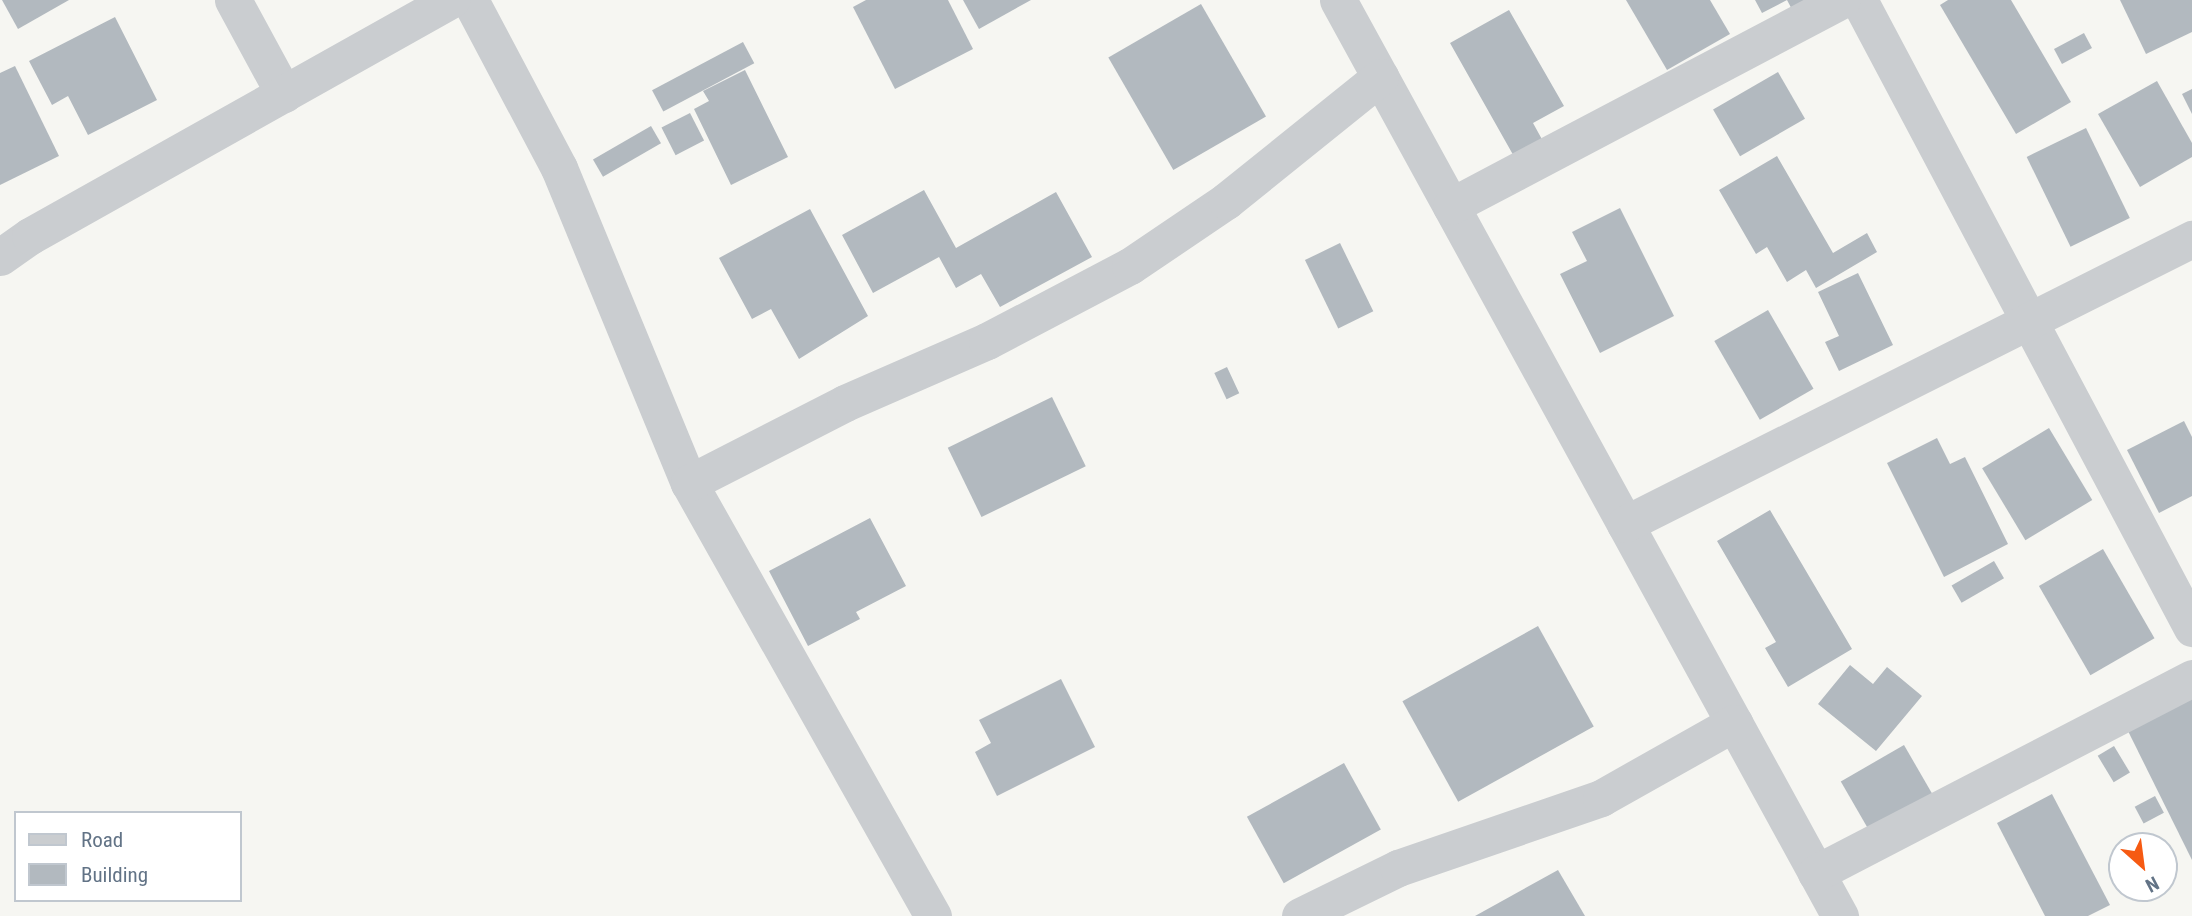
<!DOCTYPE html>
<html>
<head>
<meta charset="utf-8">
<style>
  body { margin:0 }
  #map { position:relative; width:2192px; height:916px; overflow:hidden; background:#f6f6f2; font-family:"Roboto Condensed",sans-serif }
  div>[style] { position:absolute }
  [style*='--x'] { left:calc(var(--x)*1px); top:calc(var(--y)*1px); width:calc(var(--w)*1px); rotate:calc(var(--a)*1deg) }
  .building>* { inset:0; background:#b2b9bf; transform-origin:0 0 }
  .minor>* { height:37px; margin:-18.5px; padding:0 18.5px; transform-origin:18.5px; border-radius:18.5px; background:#cacdd0 }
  span { translate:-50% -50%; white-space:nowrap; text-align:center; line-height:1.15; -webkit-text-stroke:7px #fff; paint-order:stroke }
  .legend { position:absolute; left:14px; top:811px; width:228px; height:91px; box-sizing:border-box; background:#fff; border:2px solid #c0c7cf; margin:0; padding:9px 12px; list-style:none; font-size:21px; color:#627386 }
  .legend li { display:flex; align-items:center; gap:14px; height:35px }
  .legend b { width:35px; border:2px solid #c0c7cf }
  .north { position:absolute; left:2108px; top:832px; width:70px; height:70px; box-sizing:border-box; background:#fff; border:2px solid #c0c7cf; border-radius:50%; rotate:152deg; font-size:19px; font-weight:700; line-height:28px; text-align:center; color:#627386 }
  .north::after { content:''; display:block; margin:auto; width:24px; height:32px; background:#f65a12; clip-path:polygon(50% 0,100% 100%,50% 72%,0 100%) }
</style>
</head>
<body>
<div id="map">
  <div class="building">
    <div style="clip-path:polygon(2px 0,69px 0,18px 29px)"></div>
    <div style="clip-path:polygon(866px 0,948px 0,973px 49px,895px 89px,853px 7px)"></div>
    <div style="clip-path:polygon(963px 0,1031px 0,979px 29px)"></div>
    <div style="clip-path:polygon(1626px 0,1710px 0,1730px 34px,1667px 70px)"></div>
    <div style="clip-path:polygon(1755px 0,1815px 0,1796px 17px,1787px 0,1762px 13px)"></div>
    <div style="clip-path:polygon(1948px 0,2011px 0,2071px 102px,2016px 134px,1940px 5px)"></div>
    <div style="clip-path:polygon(2120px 0,2192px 0,2192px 32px,2146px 54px)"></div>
    <div style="left:1201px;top:4px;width:130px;height:107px;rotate:60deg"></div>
    <div style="clip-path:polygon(1509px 10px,1564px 106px,1533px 123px,1544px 143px,1516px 160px,1450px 43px)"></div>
    <div style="clip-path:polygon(115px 17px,157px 100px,88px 135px,68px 96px,52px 105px,29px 61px)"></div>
    <div style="left:2084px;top:33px;width:17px;height:34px;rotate:62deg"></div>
    <div style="left:743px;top:42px;width:24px;height:103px;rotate:62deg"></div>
    <div style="clip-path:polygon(15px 66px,59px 156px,0 185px,0 73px)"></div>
    <div style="clip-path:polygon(745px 70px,788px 157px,731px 185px,694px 109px,709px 101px,703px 91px)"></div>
    <div style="left:1778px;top:72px;width:54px;height:75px;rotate:60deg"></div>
    <div style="clip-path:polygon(2157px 81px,2192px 143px,2192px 157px,2140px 187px,2098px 114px)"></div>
    <div style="clip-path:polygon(2192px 89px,2192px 114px,2182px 94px)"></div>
    <div style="left:690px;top:113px;width:31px;height:32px;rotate:63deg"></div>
    <div style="left:651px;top:126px;width:20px;height:67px;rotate:60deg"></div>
    <div style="left:2086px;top:128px;width:100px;height:66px;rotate:64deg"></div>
    <div style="clip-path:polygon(1777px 156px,1833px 253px,1867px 233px,1877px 252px,1816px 288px,1806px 270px,1787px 282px,1767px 247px,1756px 254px,1719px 190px)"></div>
    <div style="clip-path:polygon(924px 190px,956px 248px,1056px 192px,1092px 257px,1000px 307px,981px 274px,956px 288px,939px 257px,873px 293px,842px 235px)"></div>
    <div style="clip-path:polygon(1620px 208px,1674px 316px,1600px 353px,1560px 274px,1587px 261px,1572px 232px)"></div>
    <div style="clip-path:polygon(810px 209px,868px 316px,799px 359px,771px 309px,752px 319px,719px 258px)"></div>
    <div style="left:1340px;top:243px;width:76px;height:39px;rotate:64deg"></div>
    <div style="clip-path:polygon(1858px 273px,1893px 345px,1839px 371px,1825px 342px,1839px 336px,1818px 292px)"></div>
    <div style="left:1768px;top:310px;width:91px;height:62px;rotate:60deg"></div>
    <div style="left:1227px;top:367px;width:29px;height:14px;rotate:65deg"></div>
    <div style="left:1052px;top:397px;width:77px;height:116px;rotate:64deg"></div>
    <div style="clip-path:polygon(2184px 421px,2192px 437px,2192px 496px,2159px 513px,2127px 450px)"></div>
    <div style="left:2049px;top:428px;width:84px;height:78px;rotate:59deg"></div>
    <div style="clip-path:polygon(1937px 438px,1950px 464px,1965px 457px,2008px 544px,1944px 577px,1887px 463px)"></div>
    <div style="clip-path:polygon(1770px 510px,1852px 649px,1788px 687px,1765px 648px,1776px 642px,1717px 541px)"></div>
    <div style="clip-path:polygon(870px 518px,906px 586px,856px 612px,860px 619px,808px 646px,769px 571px)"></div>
    <div style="left:2103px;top:549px;width:103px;height:74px;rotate:60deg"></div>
    <div style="left:1994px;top:561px;width:20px;height:49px;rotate:60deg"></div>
    <div style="left:1538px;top:626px;width:115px;height:155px;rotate:61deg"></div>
    <div style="clip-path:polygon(1850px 665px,1873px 684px,1887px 667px,1922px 696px,1876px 751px,1818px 704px)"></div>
    <div style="clip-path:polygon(1061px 679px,1095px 747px,997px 796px,975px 752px,991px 743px,979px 720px)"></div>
    <div style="clip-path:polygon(2192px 694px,2192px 860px,2126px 727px)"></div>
    <div style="left:1904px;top:745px;width:61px;height:73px;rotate:60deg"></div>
    <div style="left:2114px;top:746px;width:31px;height:19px;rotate:59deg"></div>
    <div style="left:1344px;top:763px;width:76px;height:111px;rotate:61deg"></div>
    <div style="clip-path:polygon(2052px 794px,2110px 905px,2088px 916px,2045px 916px,1997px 823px)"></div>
    <div style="left:2155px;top:796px;width:19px;height:23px;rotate:62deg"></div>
    <div style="clip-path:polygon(1558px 870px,1585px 916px,1475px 916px)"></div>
  </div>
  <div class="minor">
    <div style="--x:233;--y:0;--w:107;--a:61.5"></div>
    <div style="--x:470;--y:0;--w:190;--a:62.1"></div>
    <div style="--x:559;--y:168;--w:341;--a:67.6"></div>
    <div style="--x:689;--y:483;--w:497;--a:60.6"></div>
    <div style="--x:1338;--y:0;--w:1045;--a:61.28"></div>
    <div style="--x:1859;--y:0;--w:711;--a:62.07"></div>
    <div style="--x:1451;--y:206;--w:442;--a:-27.8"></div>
    <div style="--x:0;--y:257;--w:37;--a:-35"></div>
    <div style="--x:30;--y:236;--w:483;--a:-29.3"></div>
    <div style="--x:689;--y:483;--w:175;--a:-27.1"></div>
    <div style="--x:845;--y:403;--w:155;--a:-23.6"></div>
    <div style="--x:987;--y:341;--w:161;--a:-27.7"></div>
    <div style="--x:1130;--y:266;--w:116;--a:-34.1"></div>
    <div style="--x:1226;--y:201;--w:198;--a:-38.8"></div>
    <div style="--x:1625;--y:524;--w:635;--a:-26.69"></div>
    <div style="--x:1816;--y:873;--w:424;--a:-27.4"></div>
    <div style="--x:1300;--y:916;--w:109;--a:-26.1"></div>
    <div style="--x:1398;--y:868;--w:215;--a:-19"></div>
    <div style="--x:1601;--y:798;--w:153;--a:-29.4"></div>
  </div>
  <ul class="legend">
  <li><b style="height:9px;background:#cacdd0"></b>Road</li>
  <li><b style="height:19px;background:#b2b9bf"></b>Building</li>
  </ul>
  <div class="north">N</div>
</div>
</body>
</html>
